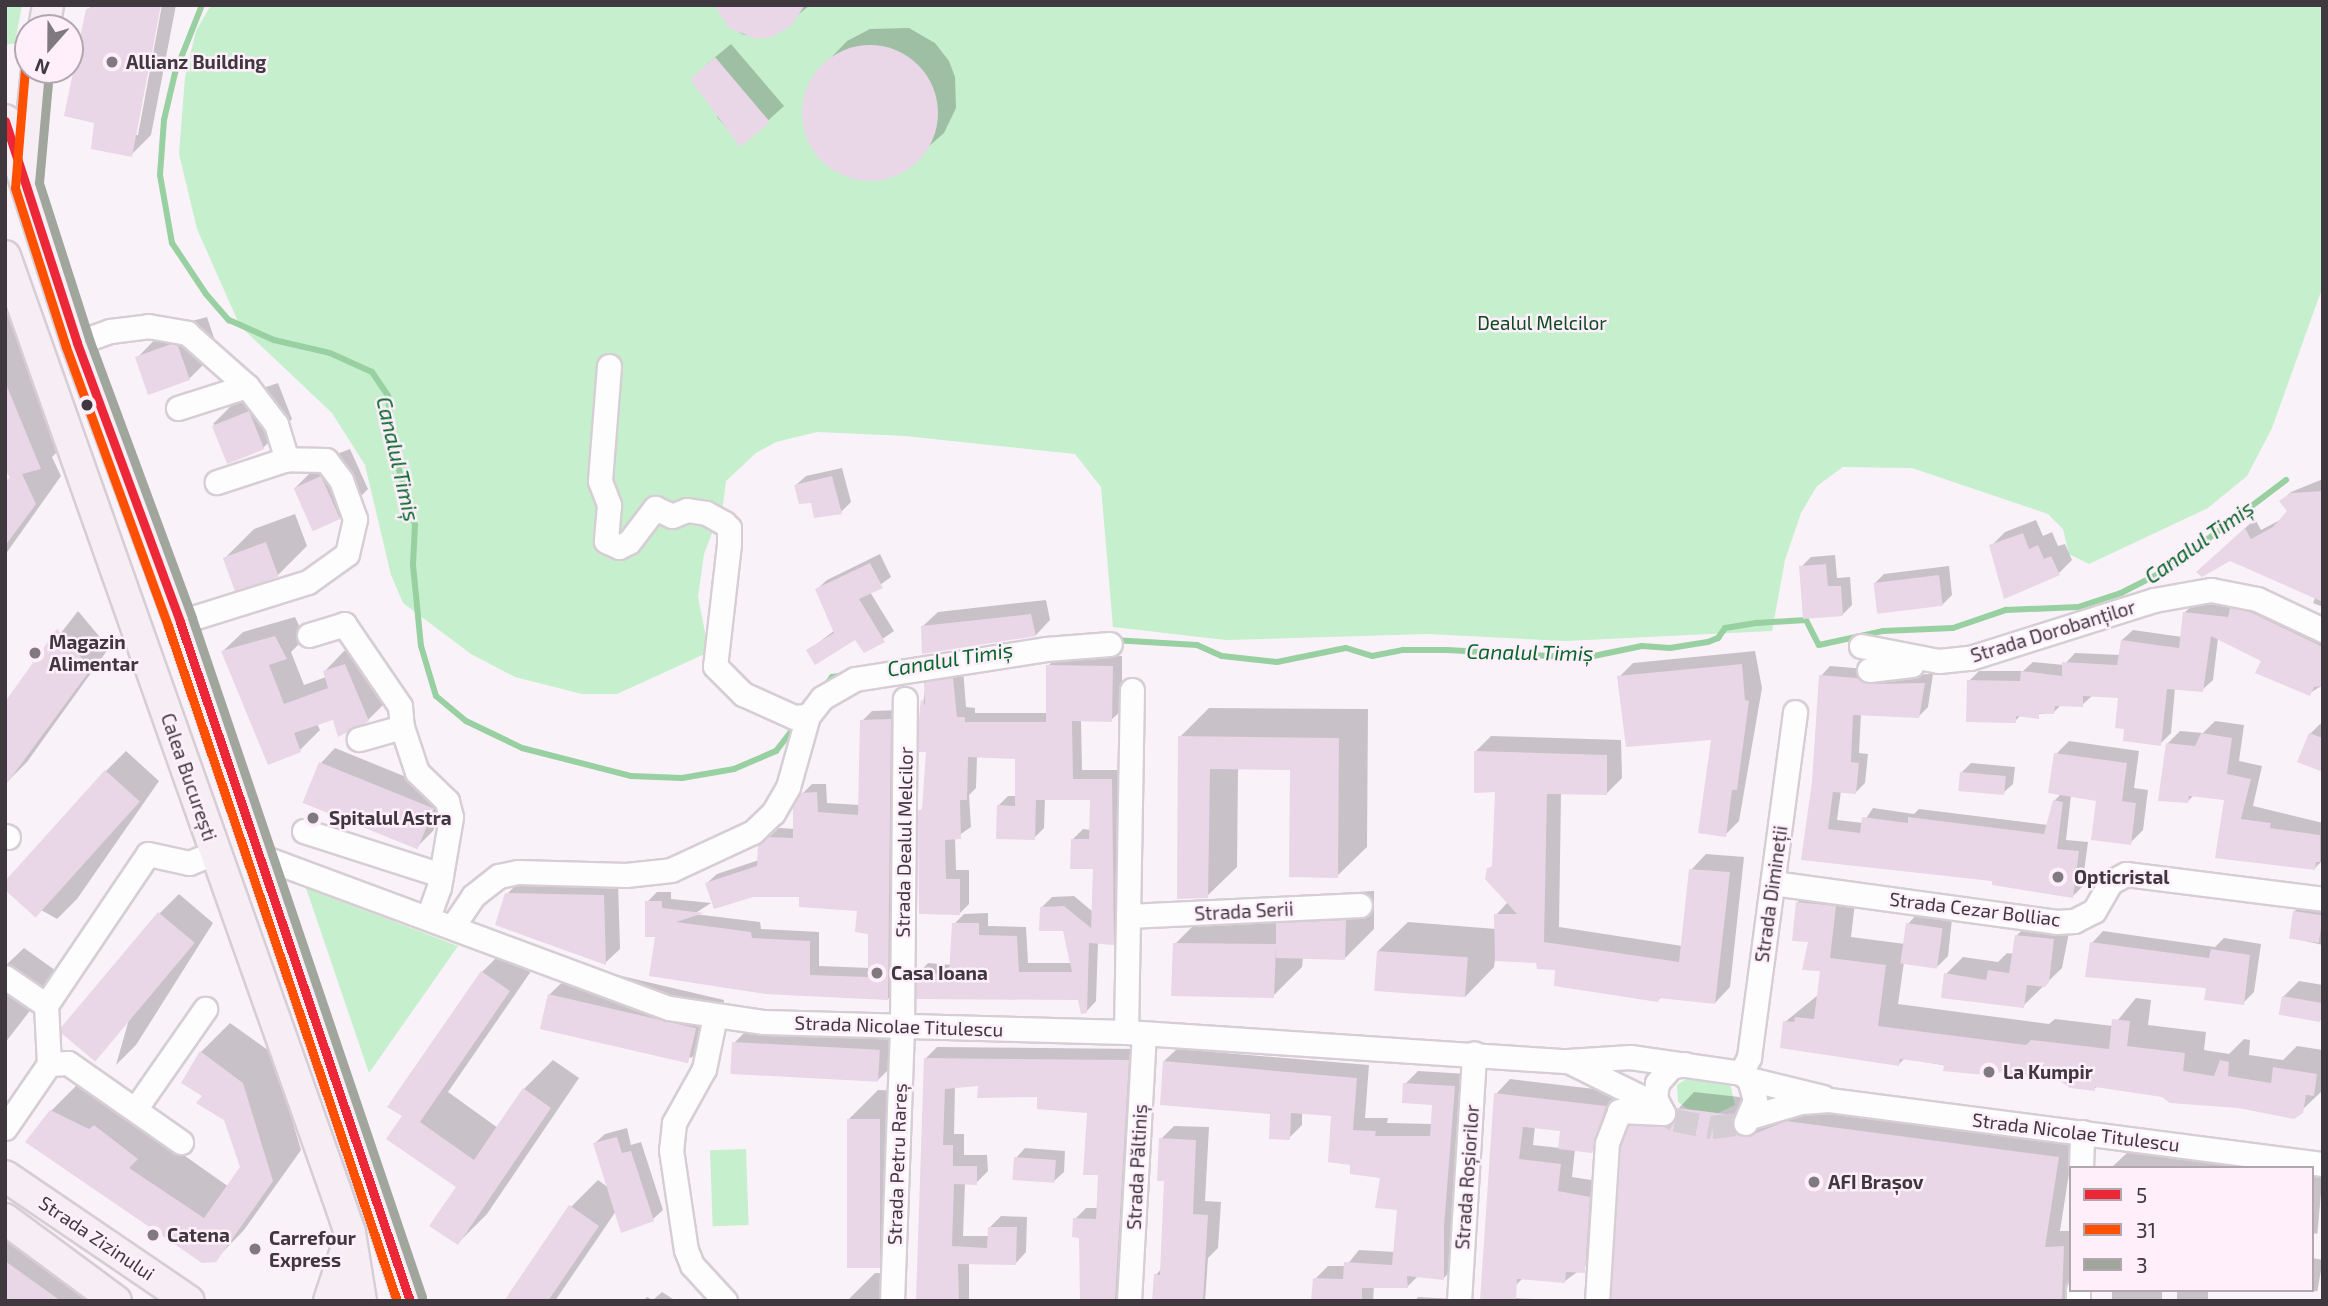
<!DOCTYPE html>
<html>
<head>
<meta charset="utf-8">
<style>
  body { margin:0 }
  #map { position:relative; width:2328px; height:1306px; overflow:hidden; background:#faf2f9; font-family:"Exo 2",sans-serif }
  div>[style] { position:absolute }
  [style*='--x'] { left:calc(var(--x)*1px); top:calc(var(--y)*1px); width:calc(var(--w)*1px); rotate:calc(var(--a)*1deg) }
  .green>* { inset:0; background:#c6efcd; transform-origin:0 0 }
  .shadow>* { inset:0; background:#0003; transform-origin:0 0 }
  .stream>* { height:6px; margin:-3px; padding:0 3px; transform-origin:3px; border-radius:3px; background:#98d0a2 }
  .building>* { inset:0; background:#e9d6e6; transform-origin:0 0 }
  .round { border-radius:50% }
  .minor-tunnel>* { height:23px; margin-top:-11.5px; transform-origin:0; background:repeating-linear-gradient(90deg,#d5cdd4 0 23px,transparent 0 34px) }
  .roads { filter:drop-shadow(2px 0 #d6ced4) drop-shadow(-2px 0 #d6ced4) drop-shadow(0 2px #d6ced4) drop-shadow(0 -2px #d6ced4) }
  .minor>* { height:23px; margin:-11.5px; padding:0 11.5px; transform-origin:11.5px; border-radius:11.5px; background:#fefdfe }
  .major>* { height:30px; margin:-15px; padding:0 15px; transform-origin:15px; border-radius:15px; background:#f7eef5 }
  .bus-1>* { height:9px; margin:-4.5px; padding:0 4.5px; transform-origin:4.5px; border-radius:4.5px; background:#ec2738 }
  .bus-2>* { height:9px; margin:-4.5px; padding:0 4.5px; transform-origin:4.5px; border-radius:4.5px; background:#ff5001 }
  .bus-3>* { height:9px; margin:-4.5px; padding:0 4.5px; transform-origin:4.5px; border-radius:4.5px; background:#a1a69d }
  .dots>* { width:19px; height:19px; translate:-50% -50%; box-sizing:border-box; border:4px solid #feeffb; border-radius:50% }
  span { translate:-50% -50%; white-space:nowrap; text-align:center; line-height:1.15; -webkit-text-stroke:5px #feeffb; paint-order:stroke }
  .poi-label { font-size:19px; color:#3f383e; font-weight:700 }
  .left { translate:0 -50%; text-align:left }
  .park-label { font-size:19px; color:#0e4b20 }
  .street-label { font-size:19px; color:#3f383e }
  .water-label { font-size:21px; color:#056628; font-style:italic }
  .frame { position:absolute; inset:0; border:7px solid #3f383e; pointer-events:none }
  .legend { position:absolute; left:2069px; top:1166px; width:245px; height:126px; box-sizing:border-box; background:#feeffb; border:2px solid #b2a6af; margin:0; padding:9px 12px; list-style:none; font-size:21px; color:#3f383e }
  .legend li { display:flex; align-items:center; gap:14px; height:35px }
  .legend b { width:35px; border:2px solid #b2a6af }
  .north { position:absolute; left:14px; top:14px; width:70px; height:70px; box-sizing:border-box; background:#feeffb; border:2px solid #b2a6af; border-radius:50%; rotate:201deg; font-size:19px; font-weight:700; line-height:28px; text-align:center; color:#3f383e }
  .north::after { content:''; display:block; margin:auto; width:24px; height:32px; background:#80797f; clip-path:polygon(50% 0,100% 100%,50% 72%,0 100%) }
</style>
</head>
<body>
<div id="map">
  <div class="green">
    <div style="clip-path:polygon(5px 5px,22px 5px,15px 43px,5px 45px)"></div>
    <div style="clip-path:polygon(211px 5px,2323px 5px,2323px 286px,2272px 428px,2247px 476px,2208px 508px,2089px 564px,2069px 554px,2063px 529px,2048px 514px,1912px 468px,1843px 467px,1817px 486px,1801px 513px,1785px 560px,1772px 631px,1566px 641px,1427px 634px,1226px 640px,1113px 627px,1101px 487px,1075px 454px,905px 436px,817px 432px,776px 442px,756px 453px,726px 481px,723px 505px,704px 554px,698px 597px,709px 652px,617px 694px,582px 694px,515px 677px,471px 654px,403px 603px,391px 575px,365px 465px,332px 413px,240px 326px,197px 229px,179px 154px,185px 77px,196px 31px)"></div>
    <div style="clip-path:polygon(306px 888px,458px 946px,369px 1073px)"></div>
    <div style="clip-path:polygon(1692px 1075px,1730px 1083px,1735px 1105px,1718px 1113px,1688px 1109px,1678px 1102px,1677px 1085px)"></div>
    <div style="left:746px;top:1149px;width:76px;height:36px;rotate:88deg"></div>
  </div>
  <div class="shadow">
    <div style="clip-path:polygon(93px 5px,159px 5px,134px 135px,138px 135px,162px 5px,176px 5px,151px 135px,131px 155px,96px 122px,88px 10px)"></div>
    <div style="clip-path:polygon(719px 5px,810px 5px,772px 36px,744px 35px,730px 27px)"></div>
    <div style="clip-path:polygon(909px 28px,935px 43px,949px 61px,955px 77px,956px 108px,944px 133px,897px 174px,856px 178px,824px 162px,811px 143px,804px 123px,806px 95px,827px 62px,847px 41px,870px 29px)"></div>
    <div style="clip-path:polygon(731px 44px,784px 106px,741px 145px,717px 117px,721px 113px,707px 64px)"></div>
    <div style="clip-path:polygon(5px 295px,67px 442px,52px 457px,61px 476px,5px 555px,5px 487px,12px 478px,5px 462px)"></div>
    <div style="clip-path:polygon(207px 317px,218px 350px,189px 379px,137px 358px,166px 328px)"></div>
    <div style="clip-path:polygon(278px 383px,292px 419px,263px 448px,213px 424px,242px 395px)"></div>
    <div style="clip-path:polygon(350px 449px,368px 489px,339px 518px,295px 488px,324px 459px)"></div>
    <div style="clip-path:polygon(842px 468px,851px 502px,841px 512px,812px 501px,796px 485px,806px 476px)"></div>
    <div style="clip-path:polygon(2323px 479px,2323px 607px,2313px 603px,2315px 598px,2228px 544px,2255px 519px,2261px 530px,2282px 519px,2289px 512px,2281px 501px,2291px 492px)"></div>
    <div style="clip-path:polygon(295px 514px,307px 546px,278px 575px,225px 558px,254px 529px)"></div>
    <div style="clip-path:polygon(2036px 520px,2043px 536px,2052px 532px,2058px 546px,2065px 544px,2072px 560px,2059px 573px,1991px 546px,2005px 532px)"></div>
    <div style="clip-path:polygon(880px 554px,891px 577px,870px 592px,894px 631px,865px 651px,855px 638px,809px 650px,835px 630px,817px 589px,827px 580px)"></div>
    <div style="clip-path:polygon(1835px 555px,1837px 578px,1850px 577px,1852px 605px,1842px 615px,1801px 567px,1811px 557px)"></div>
    <div style="clip-path:polygon(1949px 566px,1952px 595px,1942px 605px,1874px 584px,1884px 574px)"></div>
    <div style="clip-path:polygon(2242px 599px,2323px 631px,2323px 685px,2310px 693px,2263px 660px,2218px 638px,2213px 680px,2202px 690px,2175px 688px,2171px 733px,2160px 744px,2126px 728px,2120px 696px,2093px 695px,2082px 705px,2061px 705px,2053px 713px,2021px 715px,2015px 721px,1969px 681px,1979px 671px,2023px 671px,2033px 662px,2064px 665px,2075px 653px,2121px 655px,2122px 640px,2133px 630px,2182px 637px,2184px 613px,2195px 603px,2234px 607px)"></div>
    <div style="clip-path:polygon(1046px 600px,1050px 620px,1036px 635px,923px 626px,938px 612px)"></div>
    <div style="clip-path:polygon(78px 611px,109px 648px,27px 762px,7px 782px,5px 705px)"></div>
    <div style="clip-path:polygon(295px 617px,305px 638px,291px 652px,304px 685px,326px 677px,325px 671px,344px 651px,365px 645px,388px 700px,368px 720px,334px 718px,317px 724px,320px 730px,300px 750px,223px 651px,243px 632px)"></div>
    <div style="clip-path:polygon(1755px 651px,1762px 688px,1739px 821px,1725px 835px,1713px 738px,1619px 677px,1633px 663px)"></div>
    <div style="clip-path:polygon(1058px 656px,1122px 656px,1122px 710px,1111px 720px,1081px 720px,1082px 770px,1122px 770px,1123px 934px,1113px 944px,1098px 942px,1096px 1001px,1086px 1012px,1079px 998px,918px 974px,928px 963px,952px 965px,954px 924px,964px 914px,988px 913px,988px 926px,1026px 927px,1028px 963px,1072px 963px,1065px 929px,1042px 907px,1052px 897px,1074px 896px,1093px 912px,1094px 867px,1073px 839px,1083px 829px,1091px 830px,1092px 798px,1045px 798px,1044px 828px,1034px 838px,998px 806px,1008px 796px,1017px 796px,1016px 758px,977px 756px,976px 788px,969px 795px,971px 827px,955px 838px,956px 870px,969px 870px,969px 904px,959px 914px,920px 811px,924px 807px,928px 750px,921px 718px,926px 683px,936px 673px,963px 669px,966px 707px,975px 708px,975px 713px,1048px 713px,1048px 666px)"></div>
    <div style="clip-path:polygon(1830px 666px,1866px 669px,1880px 675px,1933px 674px,1928px 707px,1918px 717px,1861px 713px,1859px 753px,1868px 754px,1865px 783px,1856px 792px,1841px 791px,1837px 820px,1863px 823px,1873px 808px,1914px 814px,1919px 809px,2048px 825px,2054px 801px,2061px 794px,2056px 754px,2069px 741px,2139px 751px,2134px 788px,2148px 790px,2143px 830px,2130px 843px,2097px 800px,2071px 795px,2066px 840px,2088px 842px,2082px 887px,2073px 896px,1994px 879px,1803px 859px,1814px 782px,1821px 676px)"></div>
    <div style="clip-path:polygon(1209px 708px,1368px 709px,1367px 847px,1337px 876px,1292px 768px,1238px 768px,1237px 867px,1207px 896px,1180px 737px)"></div>
    <div style="clip-path:polygon(900px 710px,897px 989px,888px 999px,657px 935px,647px 902px,657px 892px,671px 892px,671px 899px,711px 903px,694px 914px,760px 922px,761px 929px,819px 932px,819px 966px,870px 968px,870px 933px,859px 909px,801px 895px,707px 883px,717px 874px,759px 860px,760px 846px,779px 828px,795px 829px,802px 794px,812px 784px,826px 784px,827px 803px,860px 805px,862px 721px,872px 711px)"></div>
    <div style="clip-path:polygon(2215px 721px,2244px 725px,2239px 761px,2262px 766px,2253px 806px,2323px 823px,2323px 860px,2315px 868px,2217px 857px,2226px 799px,2194px 795px,2188px 801px,2167px 744px,2180px 731px,2203px 733px)"></div>
    <div style="clip-path:polygon(2320px 724px,2323px 725px,2323px 770px,2310px 734px)"></div>
    <div style="clip-path:polygon(1491px 736px,1621px 740px,1622px 778px,1607px 793px,1561px 792px,1559px 927px,1682px 946px,1691px 870px,1706px 854px,1744px 857px,1730px 987px,1715px 1003px,1662px 997px,1658px 1000px,1538px 961px,1495px 959px,1494px 967px,1465px 997px,1378px 951px,1408px 922px,1496px 929px,1496px 915px,1508px 902px,1489px 869px,1494px 864px,1497px 790px,1476px 751px)"></div>
    <div style="clip-path:polygon(335px 748px,448px 794px,433px 831px,418px 846px,321px 763px)"></div>
    <div style="clip-path:polygon(126px 751px,159px 781px,77px 899px,57px 919px,18px 897px,106px 771px)"></div>
    <div style="clip-path:polygon(1971px 763px,2015px 767px,2013px 784px,2003px 793px,1961px 773px)"></div>
    <div style="clip-path:polygon(522px 879px,618px 881px,620px 949px,605px 963px,507px 894px)"></div>
    <div style="clip-path:polygon(1820px 881px,1857px 885px,1851px 937px,1905px 944px,1908px 924px,1917px 914px,1952px 919px,1948px 956px,1938px 966px,1904px 962px,1898px 1004px,2049px 1024px,2055px 1019px,2113px 1026px,2136px 998px,2151px 1000px,2148px 1025px,2206px 1032px,2204px 1050px,2229px 1054px,2244px 1039px,2250px 1040px,2249px 1055px,2283px 1060px,2297px 1046px,2323px 1050px,2323px 1090px,2301px 1111px,2098px 1086px,2094px 1089px,2060px 1080px,1999px 1071px,1995px 1075px,1905px 1058px,1899px 1064px,1785px 1022px,1818px 995px,1822px 969px,1798px 902px)"></div>
    <div style="clip-path:polygon(1374px 891px,1374px 929px,1345px 958px,1303px 957px,1302px 967px,1273px 996px,1175px 944px,1204px 915px,1286px 915px,1307px 895px)"></div>
    <div style="clip-path:polygon(179px 894px,213px 923px,136px 1045px,116px 1065px,159px 914px)"></div>
    <div style="clip-path:polygon(2310px 896px,2323px 896px,2323px 945px,2291px 938px,2294px 912px)"></div>
    <div style="clip-path:polygon(2034px 919px,2071px 922px,2062px 968px,2023px 1006px,1946px 974px,1963px 957px,1998px 962px,2007px 953px,2014px 954px,2016px 936px)"></div>
    <div style="clip-path:polygon(2103px 931px,2215px 947px,2224px 938px,2261px 944px,2254px 992px,2243px 1003px,2092px 943px)"></div>
    <div style="clip-path:polygon(511px 943px,538px 961px,448px 1092px,498px 1128px,524px 1089px,553px 1060px,579px 1078px,487px 1214px,458px 1243px,458px 1186px,404px 1116px,390px 1106px,482px 972px)"></div>
    <div style="clip-path:polygon(24px 948px,59px 973px,5px 1043px,5px 966px)"></div>
    <div style="clip-path:polygon(579px 966px,724px 1000px,720px 1029px,691px 1058px,549px 995px)"></div>
    <div style="clip-path:polygon(2299px 981px,2323px 985px,2323px 1021px,2283px 997px)"></div>
    <div style="clip-path:polygon(763px 1014px,909px 1022px,907px 1051px,878px 1080px,734px 1043px)"></div>
    <div style="clip-path:polygon(230px 1023px,272px 1053px,301px 1150px,244px 1230px,215px 1260px,51px 1111px,80px 1082px,229px 1187px,242px 1168px,226px 1119px,204px 1096px,201px 1052px)"></div>
    <div style="clip-path:polygon(937px 1047px,1139px 1049px,1128px 1301px,1081px 1301px,1081px 1236px,1075px 1219px,1086px 1208px,1098px 1208px,1099px 1173px,1089px 1112px,1039px 1095px,980px 1084px,955px 1086px,954px 1134px,964px 1134px,964px 1155px,987px 1155px,988px 1171px,976px 1183px,965px 1183px,963px 1236px,989px 1236px,990px 1227px,1001px 1216px,1027px 1217px,1026px 1252px,1015px 1264px,969px 1263px,969px 1301px,917px 1301px,926px 1058px)"></div>
    <div style="clip-path:polygon(1177px 1049px,1369px 1065px,1365px 1118px,1388px 1118px,1387px 1123px,1432px 1124px,1434px 1104px,1405px 1084px,1418px 1071px,1467px 1074px,1456px 1265px,1444px 1278px,1418px 1276px,1407px 1287px,1374px 1286px,1373px 1301px,1313px 1301px,1315px 1279px,1328px 1266px,1346px 1266px,1359px 1250px,1395px 1252px,1399px 1209px,1382px 1176px,1351px 1163px,1332px 1115px,1302px 1113px,1302px 1125px,1289px 1138px,1272px 1113px,1164px 1061px)"></div>
    <div style="clip-path:polygon(evenodd,1510px 1079px,1620px 1092px,1607px 1136px,1592px 1151px,1575px 1149px,1572px 1177px,1604px 1182px,1599px 1256px,1565px 1281px,1523px 1278px,1516px 1285px,1496px 1094px,1510px 1079px,1535px 1126px,1562px 1129px,1560px 1148px,1533px 1145px,1535px 1126px)"></div>
    <div style="clip-path:polygon(878px 1090px,909px 1091px,907px 1238px,877px 1267px,849px 1119px)"></div>
    <div style="clip-path:polygon(1694px 1092px,1749px 1098px,1749px 1114px,1804px 1105px,2074px 1141px,2060px 1231px,2071px 1231px,2071px 1290px,2078px 1301px,1613px 1301px,1630px 1126px,1647px 1110px,1677px 1110px)"></div>
    <div style="clip-path:polygon(1174px 1126px,1209px 1127px,1205px 1201px,1221px 1202px,1218px 1248px,1208px 1258px,1205px 1301px,1154px 1301px,1156px 1275px,1162px 1268px,1166px 1180px,1161px 1139px)"></div>
    <div style="clip-path:polygon(627px 1128px,631px 1145px,641px 1142px,663px 1210px,653px 1219px,616px 1211px,555px 1301px,506px 1301px,571px 1207px,598px 1180px,609px 1188px,595px 1143px,605px 1134px)"></div>
    <div style="clip-path:polygon(1025px 1148px,1065px 1151px,1064px 1172px,1054px 1181px,1016px 1158px)"></div>
    <div style="clip-path:polygon(2129px 1151px,2224px 1159px,2308px 1168px,2111px 1168px)"></div>
    <div style="left:2312px;top:1169px;width:11px;height:64px;rotate:5deg"></div>
    <div style="clip-path:polygon(5px 1216px,131px 1301px,5px 1301px)"></div>
    <div style="left:2312px;top:1258px;width:11px;height:32px;rotate:10deg"></div>
    <div style="clip-path:polygon(875px 1273px,901px 1274px,900px 1301px,847px 1301px)"></div>
    <div style="left:2112px;top:1290px;width:50px;height:11px"></div>
    <div style="left:2177px;top:1290px;width:31px;height:11px"></div>
    <div style="clip-path:polygon(662px 1292px,676px 1301px,643px 1301px,647px 1297px,653px 1300px)"></div>
    <div style="clip-path:polygon(1418px 1297px,1454px 1299px,1454px 1301px,1415px 1301px)"></div>
    <div style="clip-path:polygon(1498px 1297px,1532px 1299px,1532px 1301px,1494px 1301px)"></div>
  </div>
  <div class="stream">
    <div style="--x:202;--y:5;--w:73;--a:111.7"></div>
    <div style="--x:175;--y:73;--w:48;--a:103.2"></div>
    <div style="--x:164;--y:120;--w:55;--a:94.2"></div>
    <div style="--x:160;--y:175;--w:69;--a:80"></div>
    <div style="--x:172;--y:243;--w:61;--a:56.3"></div>
    <div style="--x:206;--y:294;--w:35;--a:49"></div>
    <div style="--x:229;--y:320;--w:49;--a:24"></div>
    <div style="--x:274;--y:340;--w:57;--a:13.1"></div>
    <div style="--x:330;--y:353;--w:46;--a:24.3"></div>
    <div style="--x:372;--y:372;--w:29;--a:56"></div>
    <div style="--x:388;--y:396;--w:56;--a:83.9"></div>
    <div style="--x:394;--y:452;--w:76;--a:74"></div>
    <div style="--x:415;--y:525;--w:40;--a:92.9"></div>
    <div style="--x:413;--y:565;--w:81;--a:84.4"></div>
    <div style="--x:421;--y:646;--w:52;--a:73.3"></div>
    <div style="--x:436;--y:696;--w:39;--a:40"></div>
    <div style="--x:466;--y:721;--w:62;--a:25.7"></div>
    <div style="--x:522;--y:748;--w:113;--a:14.4"></div>
    <div style="--x:631;--y:776;--w:51;--a:2.2"></div>
    <div style="--x:682;--y:778;--w:53;--a:-9.8"></div>
    <div style="--x:734;--y:769;--w:46;--a:-23.2"></div>
    <div style="--x:776;--y:751;--w:23;--a:-52"></div>
    <div style="--x:1113;--y:640;--w:84;--a:3.4"></div>
    <div style="--x:1197;--y:645;--w:27;--a:24"></div>
    <div style="--x:1222;--y:656;--w:55;--a:6.2"></div>
    <div style="--x:1277;--y:662;--w:70;--a:-11.5"></div>
    <div style="--x:1346;--y:648;--w:27;--a:17"></div>
    <div style="--x:1372;--y:656;--w:32;--a:-11"></div>
    <div style="--x:1403;--y:650;--w:44;--a:0"></div>
    <div style="--x:1447;--y:650;--w:137;--a:3.3"></div>
    <div style="--x:1584;--y:658;--w:59;--a:-11.7"></div>
    <div style="--x:1642;--y:646;--w:28;--a:4"></div>
    <div style="--x:1670;--y:648;--w:38;--a:-9"></div>
    <div style="--x:1708;--y:642;--w:11;--a:-22"></div>
    <div style="--x:1718;--y:638;--w:12;--a:-55"></div>
    <div style="--x:1725;--y:628;--w:33;--a:-9"></div>
    <div style="--x:1758;--y:623;--w:48;--a:-3.6"></div>
    <div style="--x:1806;--y:620;--w:28;--a:63"></div>
    <div style="--x:1819;--y:645;--w:66;--a:-12.3"></div>
    <div style="--x:1883;--y:631;--w:70;--a:-2.5"></div>
    <div style="--x:1953;--y:628;--w:56;--a:-18.8"></div>
    <div style="--x:2006;--y:610;--w:72;--a:-2.4"></div>
    <div style="--x:2078;--y:607;--w:45;--a:-18"></div>
    <div style="--x:2121;--y:593;--w:53;--a:-27.1"></div>
    <div style="--x:2168;--y:569;--w:148;--a:-37"></div>
    <div style="--x:826;--y:685;--w:10;--a:-53"></div>
    <div style="--x:832;--y:677;--w:14;--a:-8"></div>
  </div>
  <div class="building">
    <div style="clip-path:polygon(100px 5px,161px 5px,132px 157px,91px 149px,94px 123px,64px 116px,86px 9px)"></div>
    <div style="clip-path:polygon(714px 5px,805px 5px,791px 26px,772px 37px,756px 39px,729px 28px)"></div>
    <div class="round" style="left:802px;top:45px;width:136px;height:136px"></div>
    <div style="clip-path:polygon(715px 57px,770px 122px,740px 147px,690px 79px)"></div>
    <div style="clip-path:polygon(171px 344px,178px 346px,190px 380px,148px 395px,135px 357px)"></div>
    <div style="clip-path:polygon(6px 384px,41px 469px,22px 474px,36px 504px,5px 546px,5px 481px,10px 478px,5px 469px)"></div>
    <div style="left:249px;top:411px;width:41px;height:40px;rotate:68deg"></div>
    <div style="left:321px;top:476px;width:47px;height:30px;rotate:66deg"></div>
    <div style="clip-path:polygon(832px 476px,842px 514px,814px 518px,811px 503px,799px 504px,794px 485px)"></div>
    <div style="clip-path:polygon(2323px 491px,2323px 602px,2230px 561px,2202px 577px,2196px 572px,2245px 528px,2251px 539px,2273px 527px,2287px 511px,2279px 501px,2291px 493px)"></div>
    <div style="clip-path:polygon(2023px 533px,2029px 549px,2038px 545px,2044px 559px,2051px 556px,2060px 575px,2004px 599px,1989px 545px)"></div>
    <div style="left:266px;top:542px;width:37px;height:46px;rotate:70deg"></div>
    <div style="clip-path:polygon(870px 563px,883px 588px,859px 599px,885px 642px,864px 653px,855px 640px,815px 665px,806px 650px,834px 633px,815px 589px)"></div>
    <div style="clip-path:polygon(1826px 564px,1828px 586px,1841px 586px,1843px 616px,1803px 619px,1799px 566px)"></div>
    <div style="left:1939px;top:575px;width:31px;height:66px;rotate:83deg"></div>
    <div style="clip-path:polygon(2230px 608px,2250px 612px,2323px 647px,2323px 686px,2314px 687px,2310px 696px,2255px 673px,2261px 661px,2211px 636px,2203px 692px,2167px 689px,2161px 746px,2123px 741px,2124px 729px,2115px 728px,2118px 698px,2083px 696px,2083px 707px,2055px 706px,2054px 714px,2039px 713px,2039px 719px,2016px 716px,2016px 723px,1966px 722px,1967px 680px,2020px 681px,2021px 671px,2062px 676px,2062px 662px,2117px 665px,2121px 640px,2179px 648px,2183px 612px,2228px 617px)"></div>
    <div style="clip-path:polygon(1031px 614px,1036px 636px,922px 654px,921px 626px)"></div>
    <div style="clip-path:polygon(57px 629px,91px 669px,5px 786px,5px 702px)"></div>
    <div style="clip-path:polygon(275px 636px,287px 659px,269px 665px,284px 704px,328px 688px,323px 671px,345px 664px,369px 721px,338px 737px,333px 720px,294px 733px,301px 752px,268px 765px,221px 651px)"></div>
    <div style="clip-path:polygon(1742px 664px,1745px 700px,1749px 701px,1737px 790px,1732px 790px,1726px 837px,1698px 833px,1711px 740px,1626px 747px,1617px 676px)"></div>
    <div style="clip-path:polygon(1046px 665px,1113px 666px,1112px 722px,1072px 721px,1073px 779px,1112px 779px,1114px 945px,1089px 943px,1087px 1013px,1081px 1014px,1078px 1000px,916px 999px,916px 973px,949px 975px,952px 923px,979px 923px,979px 935px,1017px 936px,1019px 972px,1072px 972px,1063px 931px,1039px 931px,1040px 907px,1064px 906px,1091px 928px,1093px 869px,1070px 869px,1071px 839px,1089px 839px,1090px 800px,1036px 800px,1035px 840px,996px 839px,997px 805px,1015px 806px,1015px 759px,968px 757px,967px 800px,960px 800px,961px 839px,945px 840px,946px 879px,960px 879px,960px 915px,919px 914px,918px 810px,922px 810px,926px 752px,919px 752px,919px 718px,921px 699px,925px 705px,924px 682px,953px 678px,957px 717px,965px 717px,965px 722px,1046px 722px)"></div>
    <div style="clip-path:polygon(1819px 675px,1856px 678px,1870px 684px,1925px 683px,1919px 718px,1853px 715px,1851px 762px,1859px 763px,1856px 794px,1833px 792px,1828px 829px,1860px 833px,1862px 817px,1908px 823px,1908px 817px,2044px 834px,2053px 800px,2063px 802px,2057px 849px,2079px 851px,2073px 898px,1992px 885px,1992px 881px,1801px 860px,1812px 782px)"></div>
    <div style="clip-path:polygon(891px 719px,888px 1000px,765px 994px,649px 976px,655px 937px,645px 937px,645px 901px,662px 901px,662px 908px,704px 913px,676px 922px,751px 932px,752px 938px,810px 941px,810px 975px,868px 977px,868px 934px,855px 932px,857px 911px,799px 907px,799px 897px,753px 897px,714px 909px,705px 883px,757px 866px,758px 845px,768px 837px,793px 838px,793px 807px,801px 793px,817px 792px,818px 812px,858px 815px,860px 720px)"></div>
    <div style="clip-path:polygon(2201px 733px,2232px 738px,2227px 774px,2251px 779px,2241px 819px,2271px 823px,2270px 828px,2320px 835px,2320px 862px,2316px 862px,2315px 870px,2215px 858px,2224px 800px,2189px 796px,2188px 803px,2158px 801px,2166px 743px,2195px 746px)"></div>
    <div style="clip-path:polygon(2309px 733px,2323px 738px,2323px 772px,2297px 762px)"></div>
    <div style="clip-path:polygon(1178px 736px,1339px 738px,1338px 878px,1289px 877px,1290px 770px,1210px 769px,1208px 898px,1177px 899px)"></div>
    <div style="clip-path:polygon(1474px 751px,1607px 755px,1607px 795px,1547px 794px,1544px 942px,1679px 962px,1689px 869px,1730px 872px,1715px 1004px,1659px 998px,1658px 1002px,1554px 986px,1555px 970px,1537px 969px,1536px 963px,1495px 961px,1494px 914px,1517px 914px,1485px 879px,1487px 868px,1492px 867px,1495px 792px,1474px 793px)"></div>
    <div style="clip-path:polygon(2054px 753px,2127px 763px,2122px 801px,2136px 803px,2131px 845px,2091px 840px,2096px 801px,2048px 793px)"></div>
    <div style="left:319px;top:762px;width:124px;height:44px;rotate:22deg"></div>
    <div style="left:105px;top:770px;width:47px;height:156px;rotate:42deg"></div>
    <div style="left:1960px;top:772px;width:46px;height:19px;rotate:5deg"></div>
    <div style="clip-path:polygon(505px 893px,604px 895px,606px 965px,495px 925px)"></div>
    <div style="clip-path:polygon(1796px 902px,1836px 906px,1830px 958px,1886px 965px,1878px 1026px,2026px 1045px,2031px 1040px,2109px 1049px,2112px 1019px,2122px 1020px,2130px 1021px,2127px 1046px,2185px 1053px,2183px 1071px,2214px 1076px,2220px 1060px,2229px 1062px,2228px 1076px,2271px 1083px,2273px 1067px,2317px 1074px,2314px 1096px,2306px 1095px,2303px 1113px,2294px 1119px,2238px 1108px,2170px 1103px,2162px 1097px,2095px 1087px,2095px 1091px,2070px 1088px,2060px 1081px,1996px 1072px,1996px 1076px,1943px 1071px,1944px 1065px,1900px 1059px,1899px 1066px,1780px 1048px,1783px 1021px,1794px 1022px,1795px 1017px,1814px 1019px,1820px 971px,1802px 970px,1808px 942px,1792px 941px)"></div>
    <div style="left:2293px;top:911px;width:30px;height:28px;rotate:8deg"></div>
    <div style="left:158px;top:912px;width:48px;height:155px;rotate:40deg"></div>
    <div style="clip-path:polygon(1346px 920px,1345px 960px,1276px 958px,1276px 945px,1274px 998px,1171px 996px,1173px 943px,1276px 944px,1276px 923px)"></div>
    <div style="left:1906px;top:923px;width:37px;height:41px;rotate:8deg"></div>
    <div style="clip-path:polygon(2015px 935px,2054px 939px,2049px 982px,2045px 987px,2027px 985px,2024px 1008px,1941px 998px,1944px 973px,1986px 980px,1988px 970px,2009px 973px)"></div>
    <div style="clip-path:polygon(2090px 942px,2209px 958px,2211px 949px,2250px 955px,2244px 1005px,2204px 1000px,2206px 988px,2085px 977px)"></div>
    <div style="left:1377px;top:951px;width:91px;height:40px;rotate:4deg"></div>
    <div style="clip-path:polygon(481px 971px,510px 991px,420px 1122px,474px 1160px,523px 1088px,551px 1108px,458px 1245px,429px 1226px,456px 1187px,386px 1139px,402px 1116px,387px 1107px)"></div>
    <div style="left:548px;top:994px;width:152px;height:36px;rotate:13deg"></div>
    <div style="left:2282px;top:996px;width:42px;height:19px;rotate:10deg"></div>
    <div style="left:732px;top:1042px;width:148px;height:32px;rotate:3deg"></div>
    <div style="clip-path:polygon(200px 1051px,243px 1083px,273px 1181px,216px 1262px,202px 1263px,25px 1142px,50px 1110px,89px 1129px,94px 1125px,138px 1159px,129px 1168px,204px 1218px,240px 1167px,224px 1120px,196px 1103px,202px 1096px,181px 1083px)"></div>
    <div style="clip-path:polygon(924px 1058px,1129px 1060px,1115px 1301px,1080px 1301px,1079px 1238px,1072px 1237px,1073px 1218px,1096px 1219px,1098px 1175px,1083px 1175px,1087px 1113px,1037px 1109px,1037px 1097px,977px 1098px,978px 1086px,945px 1089px,943px 1145px,953px 1145px,953px 1166px,977px 1166px,977px 1185px,954px 1184px,952px 1246px,987px 1248px,988px 1227px,1017px 1227px,1016px 1265px,958px 1264px,959px 1301px,916px 1301px)"></div>
    <div style="clip-path:polygon(1163px 1061px,1357px 1078px,1353px 1130px,1376px 1131px,1375px 1136px,1430px 1136px,1432px 1105px,1402px 1103px,1403px 1083px,1455px 1086px,1444px 1227px,1444px 1280px,1407px 1276px,1408px 1288px,1362px 1288px,1362px 1301px,1311px 1301px,1313px 1278px,1343px 1279px,1344px 1262px,1392px 1265px,1397px 1210px,1375px 1208px,1380px 1178px,1350px 1174px,1350px 1165px,1328px 1162px,1331px 1116px,1291px 1113px,1290px 1140px,1269px 1139px,1270px 1114px,1160px 1105px)"></div>
    <div style="clip-path:polygon(1494px 1093px,1606px 1106px,1592px 1153px,1558px 1149px,1560px 1131px,1523px 1127px,1519px 1159px,1561px 1164px,1558px 1191px,1590px 1197px,1585px 1273px,1566px 1272px,1565px 1283px,1517px 1279px,1516px 1301px,1480px 1301px)"></div>
    <div style="clip-path:polygon(1676px 1108px,1733px 1115px,1733px 1131px,1746px 1137px,1786px 1121px,2059px 1157px,2045px 1247px,2064px 1246px,2062px 1301px,1611px 1301px,1621px 1146px,1629px 1125px,1669px 1126px,1675px 1120px)"></div>
    <div style="left:847px;top:1119px;width:33px;height:149px"></div>
    <div style="clip-path:polygon(617px 1137px,622px 1153px,631px 1151px,654px 1221px,621px 1233px,593px 1143px)"></div>
    <div style="clip-path:polygon(1159px 1138px,1196px 1140px,1193px 1214px,1208px 1215px,1203px 1301px,1152px 1301px,1154px 1274px,1160px 1275px,1164px 1181px,1157px 1181px)"></div>
    <div style="left:1014px;top:1157px;width:42px;height:23px;rotate:4deg"></div>
    <div style="clip-path:polygon(569px 1205px,599px 1226px,548px 1301px,504px 1301px)"></div>
    <div style="clip-path:polygon(5px 1261px,61px 1301px,5px 1301px)"></div>
  </div>
  <div class="minor-tunnel">
    <div style="--x:1663;--y:1113;--w:14;--a:30"></div>
    <div style="--x:1675;--y:1120;--w:38;--a:11"></div>
    <div style="--x:1712;--y:1127;--w:33;--a:-7"></div>
  </div>
  <div class="roads">
    <div class="minor">
      <div style="--x:77;--y:343;--w:35;--a:-20"></div>
      <div style="--x:110;--y:331;--w:38;--a:-7"></div>
      <div style="--x:148;--y:326;--w:40;--a:10"></div>
      <div style="--x:187;--y:333;--w:80;--a:41.5"></div>
      <div style="--x:247;--y:386;--w:48;--a:52.7"></div>
      <div style="--x:276;--y:424;--w:37;--a:73"></div>
      <div style="--x:609;--y:366;--w:115;--a:94.5"></div>
      <div style="--x:600;--y:481;--w:26;--a:69"></div>
      <div style="--x:609;--y:505;--w:36;--a:95"></div>
      <div style="--x:606;--y:541;--w:14;--a:25"></div>
      <div style="--x:619;--y:547;--w:11;--a:-27"></div>
      <div style="--x:629;--y:542;--w:43;--a:-52.6"></div>
      <div style="--x:655;--y:508;--w:19;--a:25"></div>
      <div style="--x:672;--y:516;--w:16;--a:-22"></div>
      <div style="--x:687;--y:510;--w:19;--a:9"></div>
      <div style="--x:706;--y:513;--w:21;--a:29"></div>
      <div style="--x:724;--y:523;--w:7;--a:45"></div>
      <div style="--x:729;--y:528;--w:16;--a:90"></div>
      <div style="--x:729;--y:544;--w:123;--a:96.5"></div>
      <div style="--x:715;--y:666;--w:40;--a:45"></div>
      <div style="--x:743;--y:694;--w:56;--a:24.3"></div>
      <div style="--x:794;--y:717;--w:14;--a:-4"></div>
      <div style="--x:178;--y:408;--w:72;--a:-17.7"></div>
      <div style="--x:180;--y:622;--w:134;--a:-17.4"></div>
      <div style="--x:308;--y:582;--w:48;--a:-35.7"></div>
      <div style="--x:347;--y:554;--w:36;--a:-77"></div>
      <div style="--x:355;--y:519;--w:41;--a:-109.7"></div>
      <div style="--x:341;--y:480;--w:25;--a:-127"></div>
      <div style="--x:326;--y:460;--w:39;--a:-179"></div>
      <div style="--x:287;--y:459;--w:74;--a:161.8"></div>
      <div style="--x:309;--y:635;--w:37;--a:-17"></div>
      <div style="--x:344;--y:624;--w:99;--a:55.7"></div>
      <div style="--x:400;--y:706;--w:21;--a:85"></div>
      <div style="--x:402;--y:727;--w:45;--a:164.4"></div>
      <div style="--x:1861;--y:646;--w:79;--a:10.9"></div>
      <div style="--x:1939;--y:661;--w:31;--a:-6"></div>
      <div style="--x:1970;--y:658;--w:193;--a:-17.5"></div>
      <div style="--x:2154;--y:600;--w:58;--a:-10"></div>
      <div style="--x:2211;--y:590;--w:47;--a:11.1"></div>
      <div style="--x:2257;--y:599;--w:73;--a:25.2"></div>
      <div style="--x:1869;--y:670;--w:43;--a:-6.6"></div>
      <div style="--x:402;--y:727;--w:47;--a:71.6"></div>
      <div style="--x:417;--y:772;--w:42;--a:44"></div>
      <div style="--x:447;--y:801;--w:16;--a:76"></div>
      <div style="--x:451;--y:817;--w:71;--a:99.7"></div>
      <div style="--x:439;--y:887;--w:32;--a:110"></div>
      <div style="--x:304;--y:831;--w:144;--a:17.8"></div>
      <div style="--x:5;--y:836;--w:3;--a:18"></div>
      <div style="--x:257;--y:855;--w:439;--a:20.4"></div>
      <div style="--x:669;--y:1008;--w:96;--a:8.4"></div>
      <div style="--x:764;--y:1022;--w:362;--a:1.6"></div>
      <div style="--x:1126;--y:1032;--w:443;--a:3.8"></div>
      <div style="--x:1568;--y:1061;--w:62;--a:-3.7"></div>
      <div style="--x:1630;--y:1057;--w:112;--a:8.2"></div>
      <div style="--x:1741;--y:1073;--w:10;--a:37"></div>
      <div style="--x:1749;--y:1079;--w:22;--a:74"></div>
      <div style="--x:1755;--y:1100;--w:25;--a:113"></div>
      <div style="--x:1773;--y:883;--w:286;--a:7.8"></div>
      <div style="--x:2056;--y:922;--w:18;--a:-3"></div>
      <div style="--x:2074;--y:921;--w:22;--a:-27"></div>
      <div style="--x:2094;--y:911;--w:34;--a:-60"></div>
      <div style="--x:2111;--y:882;--w:17;--a:-28"></div>
      <div style="--x:2126;--y:874;--w:199;--a:7.2"></div>
      <div style="--x:1129;--y:916;--w:231;--a:-2.7"></div>
      <div style="--x:453;--y:926;--w:36;--a:-56"></div>
      <div style="--x:473;--y:896;--w:33;--a:-38"></div>
      <div style="--x:499;--y:876;--w:19;--a:-12"></div>
      <div style="--x:518;--y:872;--w:108;--a:1.6"></div>
      <div style="--x:626;--y:875;--w:45;--a:-6.3"></div>
      <div style="--x:671;--y:870;--w:90;--a:-24.9"></div>
      <div style="--x:753;--y:832;--w:28;--a:-44"></div>
      <div style="--x:773;--y:813;--w:30;--a:-60"></div>
      <div style="--x:788;--y:787;--w:74;--a:-74.3"></div>
      <div style="--x:808;--y:716;--w:23;--a:-52"></div>
      <div style="--x:822;--y:698;--w:38;--a:-30"></div>
      <div style="--x:855;--y:679;--w:193;--a:-8.9"></div>
      <div style="--x:1046;--y:649;--w:64;--a:-4.5"></div>
      <div style="--x:5;--y:977;--w:50;--a:34.3"></div>
      <div style="--x:715;--y:1016;--w:54;--a:101.7"></div>
      <div style="--x:704;--y:1069;--w:62;--a:119.1"></div>
      <div style="--x:674;--y:1123;--w:27;--a:96"></div>
      <div style="--x:671;--y:1150;--w:101;--a:81.5"></div>
      <div style="--x:686;--y:1250;--w:16;--a:68"></div>
      <div style="--x:692;--y:1265;--w:49;--a:47.5"></div>
      <div style="--x:1126;--y:1032;--w:342;--a:-89"></div>
      <div style="--x:1568;--y:1061;--w:99;--a:26.3"></div>
      <div style="--x:49;--y:1064;--w:19;--a:-3"></div>
      <div style="--x:68;--y:1063;--w:138;--a:35"></div>
      <div style="--x:1741;--y:1073;--w:18;--a:-63"></div>
      <div style="--x:1749;--y:1057;--w:348;--a:-82.4"></div>
      <div style="--x:1749;--y:1079;--w:76;--a:13.7"></div>
      <div style="--x:136;--y:1108;--w:121;--a:-55.1"></div>
      <div style="--x:1663;--y:1113;--w:17;--a:-118"></div>
      <div style="--x:1655;--y:1098;--w:15;--a:-82"></div>
      <div style="--x:1657;--y:1083;--w:21;--a:-49"></div>
      <div style="--x:1671;--y:1067;--w:14;--a:-12"></div>
      <div style="--x:1750;--y:1117;--w:53;--a:-16.4"></div>
      <div style="--x:1801;--y:1102;--w:28;--a:-4"></div>
      <div style="--x:1829;--y:1100;--w:498;--a:7.4"></div>
      <div style="--x:5;--y:1128;--w:78;--a:-55.5"></div>
      <div style="--x:49;--y:1064;--w:59;--a:-92.9"></div>
      <div style="--x:46;--y:1005;--w:182;--a:-56"></div>
      <div style="--x:148;--y:854;--w:42;--a:12.4"></div>
      <div style="--x:189;--y:863;--w:29;--a:-22"></div>
      <div style="--x:2081;--y:1168;--w:36;--a:-88"></div>
      <div style="--x:892;--y:1301;--w:275;--a:-87.9"></div>
      <div style="--x:902;--y:1026;--w:327;--a:-89.5"></div>
      <div style="--x:1129;--y:1301;--w:267;--a:-86.8"></div>
      <div style="--x:1459;--y:1301;--w:248;--a:-86.5"></div>
      <div style="--x:1597;--y:1301;--w:158;--a:-86.4"></div>
      <div style="--x:1607;--y:1143;--w:34;--a:-69"></div>
      <div style="--x:1619;--y:1111;--w:44;--a:2.6"></div>
      <div style="--x:2078;--y:1301;--w:11;--a:-90"></div>
    </div>
    <div class="major">
      <div style="--x:44;--y:28;--w:23;--a:-80"></div>
      <div style="--x:5;--y:120;--w:234;--a:72.1"></div>
      <div style="--x:77;--y:343;--w:297;--a:69.7"></div>
      <div style="--x:180;--y:622;--w:717;--a:71.29"></div>
      <div style="--x:27;--y:166;--w:97;--a:-84.1"></div>
      <div style="--x:5;--y:256;--w:996;--a:70.53"></div>
      <div style="--x:337;--y:1195;--w:40;--a:71.1"></div>
      <div style="--x:350;--y:1233;--w:69;--a:80.8"></div>
      <div style="--x:5;--y:1176;--w:222;--a:34.2"></div>
      <div style="--x:5;--y:1219;--w:138;--a:36.5"></div>
      <div style="--x:329;--y:1301;--w:57;--a:-71.6"></div>
    </div>
  </div>
  <div class="bus-1">
    <div style="--x:5;--y:121;--w:233;--a:72"></div>
    <div style="--x:77;--y:343;--w:297;--a:69.7"></div>
    <div style="--x:180;--y:622;--w:717;--a:71.29"></div>
  </div>
  <div class="bus-2">
    <div style="--x:25;--y:69;--w:119;--a:94.8"></div>
    <div style="--x:15;--y:188;--w:167;--a:72.2"></div>
    <div style="--x:66;--y:347;--w:297;--a:69.9"></div>
    <div style="--x:168;--y:626;--w:713;--a:71.26"></div>
  </div>
  <div class="bus-3">
    <div style="--x:49;--y:71;--w:112;--a:95.1"></div>
    <div style="--x:39;--y:183;--w:164;--a:72.2"></div>
    <div style="--x:89;--y:339;--w:297;--a:69.7"></div>
    <div style="--x:192;--y:618;--w:717;--a:71.29"></div>
  </div>
  <div class="dots">
    <div style="left:112px;top:62px;background:#80797f"></div>
    <div style="left:87px;top:405px;background:#3f383e"></div>
    <div style="left:35px;top:653px;background:#80797f"></div>
    <div style="left:313px;top:818px;background:#80797f"></div>
    <div style="left:2058px;top:877px;background:#80797f"></div>
    <div style="left:877px;top:973px;background:#80797f"></div>
    <div style="left:1989px;top:1072px;background:#80797f"></div>
    <div style="left:1814px;top:1182px;background:#80797f"></div>
    <div style="left:153px;top:1235px;background:#80797f"></div>
    <div style="left:255px;top:1249px;background:#80797f"></div>
  </div>
  <div class="poi-label">
    <span class="left" style="left:126px;top:62px">Allianz Building</span>
    <span class="left" style="left:49px;top:653px">Magazin<br>Alimentar</span>
    <span class="left" style="left:329px;top:818px">Spitalul Astra</span>
    <span class="left" style="left:2074px;top:877px">Opticristal</span>
    <span class="left" style="left:891px;top:973px">Casa Ioana</span>
    <span class="left" style="left:2003px;top:1072px">La Kumpir</span>
    <span class="left" style="left:1828px;top:1182px">AFI Brașov</span>
    <span class="left" style="left:167px;top:1235px">Catena</span>
    <span class="left" style="left:269px;top:1249px">Carrefour<br>Express</span>
  </div>
  <div class="park-label">
    <span style="left:1542px;top:323px">Dealul Melcilor</span>
  </div>
  <div class="street-label">
    <span style="left:2053px;top:631px;rotate:-17deg">Strada Dorobanților</span>
    <span style="left:189px;top:777px;rotate:71deg">Calea București</span>
    <span style="left:904px;top:842px;rotate:-89deg">Strada Dealul Melcilor</span>
    <span style="left:1771px;top:894px;rotate:-82deg">Strada Dimineții</span>
    <span style="left:1975px;top:909px;rotate:7deg">Strada Cezar Bolliac</span>
    <span style="left:1244px;top:911px;rotate:-3deg">Strada Serii</span>
    <span style="left:899px;top:1026px;rotate:2deg">Strada Nicolae Titulescu</span>
    <span style="left:2076px;top:1132px;rotate:7deg">Strada Nicolae Titulescu</span>
    <span style="left:897px;top:1164px;rotate:-88deg">Strada Petru Rareș</span>
    <span style="left:1137px;top:1167px;rotate:-87deg">Strada Păltiniș</span>
    <span style="left:1467px;top:1177px;rotate:-86deg">Strada Roșiorilor</span>
    <span style="left:97px;top:1238px;rotate:34deg">Strada Zizinului</span>
  </div>
  <div class="water-label">
    <span style="left:398px;top:459px;rotate:77deg">Canalul Timiș</span>
    <span style="left:2199px;top:542px;rotate:-35deg">Canalul Timiș</span>
    <span style="left:1530px;top:652px;rotate:1deg">Canalul Timiș</span>
    <span style="left:950px;top:659px;rotate:-9deg">Canalul Timiș</span>
  </div>
  <div class="frame"></div>
  <ul class="legend">
  <li><b style="height:9px;background:#ec2738"></b>5</li>
  <li><b style="height:9px;background:#ff5001"></b>31</li>
  <li><b style="height:9px;background:#a1a69d"></b>3</li>
  </ul>
  <div class="north">N</div>
</div>
</body>
</html>
